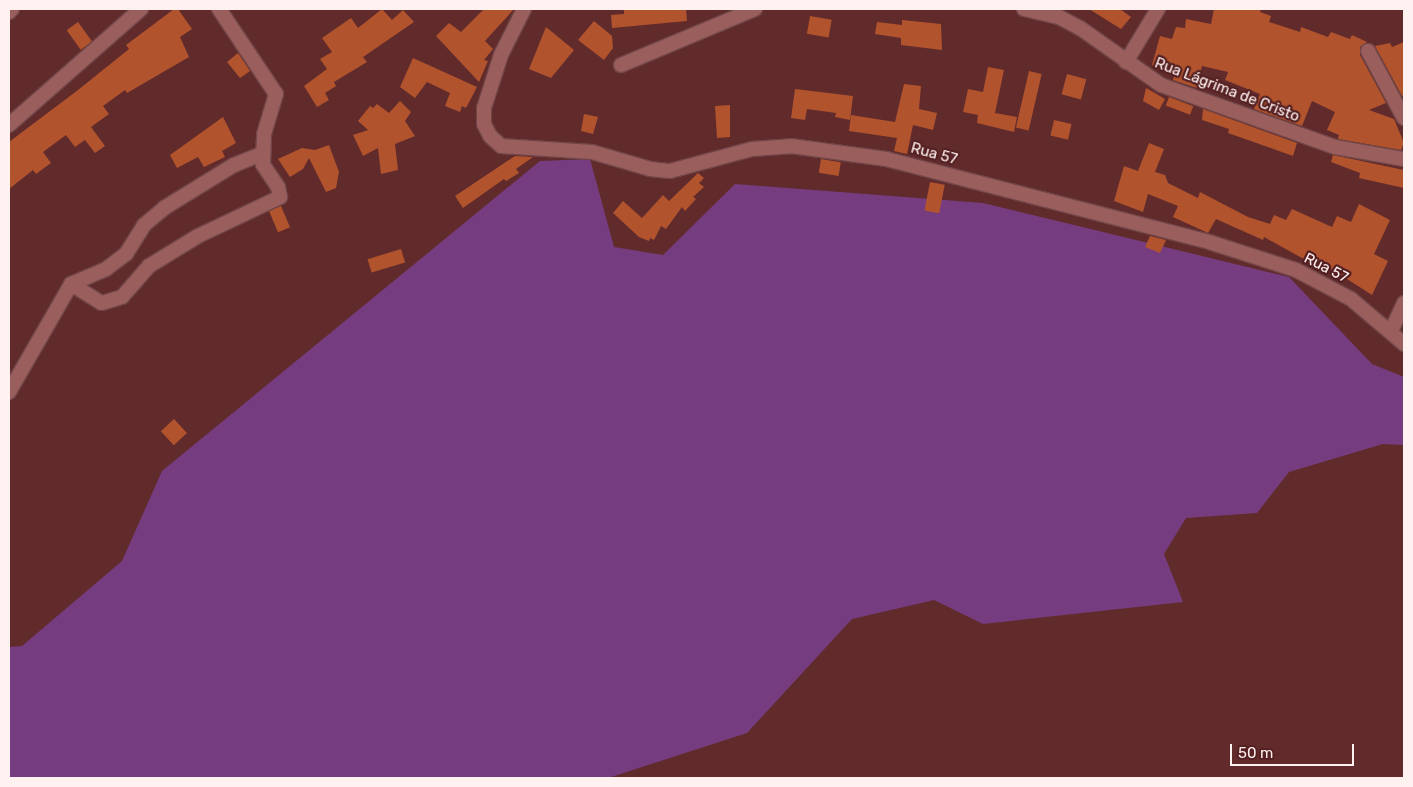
<!DOCTYPE html>
<html>
<head>
<meta charset="utf-8">
<style>
  body { margin:0 }
  #map { position:relative; width:1413px; height:787px; overflow:hidden; background:#612b2c; font-family:Rubik,sans-serif }
  div>[style] { position:absolute }
  [style*='--x'] { left:calc(var(--x)*1px); top:calc(var(--y)*1px); width:calc(var(--w)*1px); rotate:calc(var(--a)*1deg) }
  .green>* { inset:0; background:#753d7f }
  .building>* { inset:0; background:#b1532d; transform-origin:0 0 }
  .roads { filter:drop-shadow(1px 0 #714648) drop-shadow(-1px 0 #714648) drop-shadow(0 1px #714648) drop-shadow(0 -1px #714648) }
  .street>* { height:14px; margin:-7px; padding:0 7px; transform-origin:7px; border-radius:7px; background:#9a5e5d }
  span { translate:-50% -50%; white-space:nowrap; text-align:center; line-height:1.15; -webkit-text-stroke:4.5px #552022; paint-order:stroke }
  .street-label { font-size:15px; color:#fff1f0 }
  .frame { position:absolute; inset:0; border:10px solid #fff1f0; pointer-events:none }
  .scale { position:absolute; left:1230px; top:744px; width:124px; height:22px; box-sizing:border-box; border:2px solid #fff1f0; border-top:0; padding-left:6px; font-size:15px; line-height:18px; white-space:nowrap; color:#fff1f0; -webkit-text-stroke:4px #552022; paint-order:stroke }
</style>
</head>
<body>
<div id="map">
  <div class="green">
    <div style="clip-path:polygon(590px 159px,614px 247px,663px 255px,735px 184px,983px 203px,1289px 277px,1372px 364px,1404px 377px,1404px 445px,1383px 444px,1289px 472px,1257px 513px,1186px 518px,1164px 554px,1183px 602px,983px 624px,934px 600px,852px 619px,747px 733px,608px 778px,9px 778px,9px 647px,22px 646px,122px 561px,162px 471px,540px 161px)"></div>
  </div>
  <div class="building">
    <div style="clip-path:polygon(174px 9px,178px 9px,192px 29px,180px 37px,189px 57px,127px 93px,125px 90px,103px 106px,109px 114px,91px 127px,105px 146px,95px 153px,85px 140px,75px 147px,66px 135px,43px 152px,51px 163px,36px 174px,33px 170px,9px 189px,9px 142px,78px 90px,129px 49px,126px 45px)"></div>
    <div style="clip-path:polygon(382px 9px,392px 20px,403px 10px,414px 22px,363px 57px,367px 62px,334px 82px,336px 86px,325px 93px,329px 100px,317px 107px,304px 86px,327px 69px,320px 59px,332px 52px,322px 38px,351px 18px,358px 28px)"></div>
    <div style="clip-path:polygon(484px 9px,514px 9px,485px 41px,493px 49px,484px 60px,488px 61px,479px 82px,436px 36px,449px 23px,461px 32px)"></div>
    <div style="clip-path:polygon(624px 9px,686px 9px,687px 21px,612px 28px,611px 15px,624px 14px)"></div>
    <div style="clip-path:polygon(1089px 9px,1120px 9px,1131px 17px,1121px 29px)"></div>
    <div style="clip-path:polygon(1214px 9px,1261px 9px,1260px 12px,1271px 16px,1269px 22px,1300px 32px,1301px 27px,1328px 37px,1331px 32px,1350px 39px,1352px 35px,1367px 42px,1360px 47px,1360px 55px,1386px 103px,1369px 110px,1394px 119px,1404px 143px,1401px 150px,1338px 139px,1339px 135px,1327px 130px,1335px 112px,1312px 101px,1302px 126px,1254px 109px,1260px 94px,1225px 80px,1228px 72px,1202px 66px,1197px 88px,1173px 80px,1175px 72px,1152px 65px,1160px 36px,1172px 39px,1176px 27px,1185px 28px,1186px 19px,1211px 24px)"></div>
    <div style="left:810px;top:16px;width:22px;height:18px;rotate:10deg"></div>
    <div style="clip-path:polygon(902px 20px,941px 24px,942px 50px,901px 45px,901px 38px,875px 34px,877px 22px,902px 25px)"></div>
    <div style="clip-path:polygon(594px 21px,612px 36px,613px 48px,604px 60px,578px 40px)"></div>
    <div style="left:78px;top:22px;width:24px;height:14px;rotate:54deg"></div>
    <div style="clip-path:polygon(546px 27px,574px 50px,551px 78px,529px 69px)"></div>
    <div style="clip-path:polygon(1404px 42px,1404px 95px,1402px 96px,1375px 46px,1390px 43px,1392px 47px)"></div>
    <div style="clip-path:polygon(238px 53px,250px 71px,240px 78px,227px 62px)"></div>
    <div style="clip-path:polygon(413px 58px,477px 87px,466px 108px,462px 106px,460px 112px,445px 106px,450px 93px,427px 82px,415px 98px,400px 87px)"></div>
    <div style="clip-path:polygon(988px 67px,1004px 70px,995px 113px,1017px 117px,1014px 132px,977px 123px,978px 115px,963px 112px,968px 89px,983px 92px)"></div>
    <div style="left:1029px;top:71px;width:13px;height:58px;rotate:13deg"></div>
    <div style="left:1067px;top:74px;width:20px;height:21px;rotate:15deg"></div>
    <div style="clip-path:polygon(904px 84px,921px 86px,919px 109px,937px 113px,933px 130px,913px 125px,907px 154px,894px 151px,897px 138px,849px 131px,851px 115px,895px 122px)"></div>
    <div style="clip-path:polygon(1146px 88px,1165px 99px,1159px 110px,1143px 101px)"></div>
    <div style="clip-path:polygon(795px 89px,853px 96px,850px 120px,835px 117px,836px 113px,807px 109px,805px 120px,791px 118px)"></div>
    <div style="left:1169px;top:97px;width:26px;height:9px;rotate:21deg"></div>
    <div style="clip-path:polygon(400px 101px,411px 112px,405px 121px,415px 136px,395px 144px,398px 170px,381px 174px,378px 148px,363px 156px,353px 135px,368px 130px,358px 121px,370px 106px,373px 108px,377px 104px,389px 113px)"></div>
    <div style="clip-path:polygon(730px 105px,730px 137px,717px 138px,715px 106px)"></div>
    <div style="clip-path:polygon(1203px 109px,1297px 143px,1293px 156px,1228px 133px,1229px 129px,1202px 120px)"></div>
    <div style="clip-path:polygon(584px 114px,598px 117px,593px 134px,581px 131px)"></div>
    <div style="clip-path:polygon(223px 117px,236px 143px,222px 151px,225px 157px,204px 167px,198px 157px,177px 168px,170px 155px)"></div>
    <div style="left:1054px;top:120px;width:18px;height:16px;rotate:13deg"></div>
    <div style="clip-path:polygon(1149px 143px,1164px 149px,1155px 172px,1165px 175px,1168px 183px,1198px 198px,1200px 192px,1248px 217px,1270px 224px,1274px 215px,1286px 220px,1292px 209px,1332px 227px,1337px 216px,1351px 222px,1359px 204px,1390px 220px,1374px 254px,1388px 261px,1372px 295px,1316px 259px,1311px 263px,1264px 237px,1263px 240px,1216px 219px,1208px 233px,1173px 217px,1178px 206px,1148px 194px,1143px 212px,1114px 201px,1124px 166px,1138px 171px)"></div>
    <div style="clip-path:polygon(329px 145px,339px 172px,336px 188px,326px 192px,309px 158px,303px 169px,290px 177px,278px 159px,302px 148px,315px 150px)"></div>
    <div style="clip-path:polygon(1333px 155px,1404px 170px,1404px 188px,1359px 178px,1360px 173px,1331px 162px)"></div>
    <div style="clip-path:polygon(515px 156px,533px 157px,516px 169px,519px 173px,506px 181px,504px 179px,463px 208px,455px 196px)"></div>
    <div style="left:821px;top:159px;width:20px;height:14px;rotate:9deg"></div>
    <div style="clip-path:polygon(698px 173px,704px 178px,699px 183px,704px 187px,693px 197px,696px 199px,685px 211px,682px 207px,666px 229px,661px 226px,654px 240px,650px 238px,649px 241px,639px 237px,613px 213px,623px 201px,642px 218px,663px 195px,669px 201px)"></div>
    <div style="left:930px;top:182px;width:15px;height:29px;rotate:11deg"></div>
    <div style="left:281px;top:206px;width:23px;height:13px;rotate:67deg"></div>
    <div style="clip-path:polygon(1150px 236px,1166px 240px,1160px 253px,1145px 247px)"></div>
    <div style="left:401px;top:249px;width:14px;height:35px;rotate:73deg"></div>
    <div style="left:174px;top:419px;width:19px;height:18px;rotate:47deg"></div>
  </div>
  <div class="roads">
    <div class="street">
      <div style="--x:524;--y:9;--w:51;--a:116.6"></div>
      <div style="--x:501;--y:55;--w:56;--a:107.8"></div>
      <div style="--x:484;--y:108;--w:16;--a:90"></div>
      <div style="--x:484;--y:124;--w:13;--a:63"></div>
      <div style="--x:490;--y:136;--w:15;--a:42"></div>
      <div style="--x:501;--y:146;--w:91;--a:3.8"></div>
      <div style="--x:592;--y:152;--w:60;--a:16.3"></div>
      <div style="--x:650;--y:169;--w:20;--a:6"></div>
      <div style="--x:670;--y:171;--w:85;--a:-15"></div>
      <div style="--x:752;--y:149;--w:39;--a:-4"></div>
      <div style="--x:791;--y:146;--w:96;--a:7.8"></div>
      <div style="--x:886;--y:159;--w:333;--a:14.4"></div>
      <div style="--x:1209;--y:242;--w:91;--a:17.8"></div>
      <div style="--x:1296;--y:270;--w:62;--a:27.8"></div>
      <div style="--x:1351;--y:299;--w:70;--a:40.3"></div>
      <div style="--x:1024;--y:9;--w:36;--a:13"></div>
      <div style="--x:1059;--y:17;--w:24;--a:28"></div>
      <div style="--x:1080;--y:28;--w:99;--a:35.1"></div>
      <div style="--x:1161;--y:85;--w:185;--a:19.6"></div>
      <div style="--x:1335;--y:147;--w:70;--a:9.9"></div>
      <div style="--x:9;--y:12;--w:4;--a:-45"></div>
      <div style="--x:1368;--y:51;--w:76;--a:61.8"></div>
      <div style="--x:1126;--y:62;--w:62;--a:-58.9"></div>
      <div style="--x:621;--y:65;--w:145;--a:-22.7"></div>
      <div style="--x:9;--y:125;--w:176;--a:-41.3"></div>
      <div style="--x:71;--y:284;--w:38;--a:-23"></div>
      <div style="--x:106;--y:269;--w:25;--a:-37"></div>
      <div style="--x:126;--y:254;--w:34;--a:-58"></div>
      <div style="--x:144;--y:225;--w:26;--a:-40"></div>
      <div style="--x:164;--y:208;--w:82;--a:-31.6"></div>
      <div style="--x:234;--y:165;--w:31;--a:-22"></div>
      <div style="--x:1391;--y:331;--w:31;--a:-65"></div>
      <div style="--x:9;--y:392;--w:125;--a:-60.1"></div>
      <div style="--x:71;--y:284;--w:36;--a:32"></div>
      <div style="--x:102;--y:303;--w:21;--a:-17"></div>
      <div style="--x:122;--y:297;--w:41;--a:-48.9"></div>
      <div style="--x:149;--y:266;--w:57;--a:-31.5"></div>
      <div style="--x:198;--y:236;--w:91;--a:-25.4"></div>
      <div style="--x:280;--y:197;--w:10;--a:-101"></div>
      <div style="--x:278;--y:187;--w:27;--a:-124"></div>
      <div style="--x:263;--y:165;--w:31;--a:-88"></div>
      <div style="--x:264;--y:134;--w:42;--a:-73.3"></div>
      <div style="--x:276;--y:94;--w:102;--a:-123.8"></div>
    </div>
  </div>
  <div class="street-label">
    <span style="left:1227px;top:90px;rotate:21deg">Rua Lágrima de Cristo</span>
    <span style="left:934px;top:154px;rotate:15deg">Rua 57</span>
    <span style="left:1326px;top:268px;rotate:27deg">Rua 57</span>
  </div>
  <div class="frame"></div>
  <div class="scale">50 m</div>
</div>
</body>
</html>
